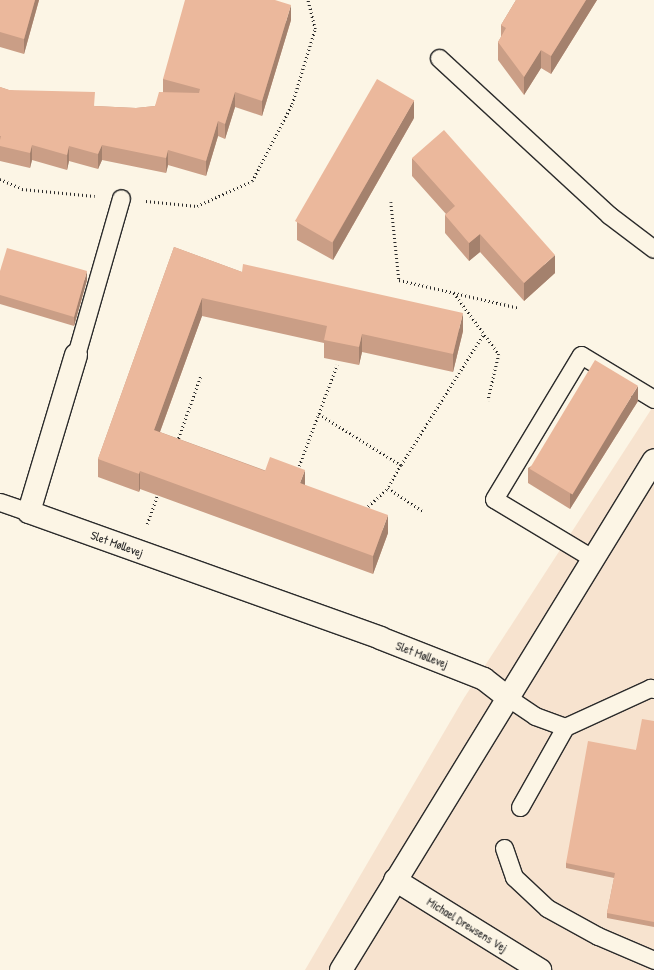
<!DOCTYPE html>
<html>
<head>
<meta charset="utf-8">
<style>
  body { margin:0 }
  #map { position:relative; width:654px; height:970px; overflow:hidden; background:#fcf5e5; font-family:"Patrick Hand",sans-serif }
  div>[style] { position:absolute }
  [style*='--x'] { left:calc(var(--x)*1px); top:calc(var(--y)*1px); width:calc(var(--w)*1px); rotate:calc(var(--a)*1deg) }
  .built>* { inset:0; background:#f7e3cf }
  .path>* { height:2.5px; margin-top:-1.25px; transform-origin:0; background:repeating-linear-gradient(90deg,#2b2b2b 0 1px,transparent 0 4px) }
  .roads { filter:drop-shadow(1px 0 #2b2b2b) drop-shadow(-1px 0 #2b2b2b) drop-shadow(0 1px #2b2b2b) drop-shadow(0 -1px #2b2b2b) }
  .service>* { height:17px; margin:-8.5px; padding:0 8.5px; transform-origin:8.5px; border-radius:8.5px; background:#fcf5e5 }
  .minor>* { height:22px; margin:-11px; padding:0 11px; transform-origin:11px; border-radius:11px; background:#fcf5e5 }
  .tertiary>* { height:22px; margin:-11px; padding:0 11px; transform-origin:11px; border-radius:11px; background:#fcf5e5 }
  .wall>* { inset:0; background:#ca9e86 }
  .shaded-wall>* { inset:0; background:#a4816d }
  .building>* { inset:0; background:#ebb89c; transform-origin:0 0 }
  span { translate:-50% -50%; white-space:nowrap; text-align:center; line-height:1.15; -webkit-text-stroke:4px #fcf5e5; paint-order:stroke }
  .street-label { font-size:12px; color:#2b2b2b }
</style>
</head>
<body>
<div id="map">
  <div class="built">
    <div style="clip-path:polygon(654px 405px,654px 970px,305px 970px,464px 698px)"></div>
  </div>
  <div class="path">
    <div style="--x:0;--y:179;--w:24;--a:24"></div>
    <div style="--x:22;--y:189;--w:73;--a:5.5"></div>
    <div style="--x:146;--y:201;--w:51;--a:5.6"></div>
    <div style="--x:197;--y:206;--w:60;--a:-24.4"></div>
    <div style="--x:252;--y:181;--w:87;--a:-62.5"></div>
    <div style="--x:292;--y:104;--w:78;--a:-73"></div>
    <div style="--x:315;--y:29;--w:30;--a:-104"></div>
    <div style="--x:391;--y:202;--w:78;--a:84.1"></div>
    <div style="--x:399;--y:280;--w:123;--a:13.1"></div>
    <div style="--x:454;--y:293;--w:76;--a:53.6"></div>
    <div style="--x:499;--y:354;--w:48;--a:103.2"></div>
    <div style="--x:319;--y:414;--w:97;--a:31.9"></div>
    <div style="--x:401;--y:465;--w:26;--a:119"></div>
    <div style="--x:177;--y:442;--w:71;--a:-70.3"></div>
    <div style="--x:401;--y:465;--w:156;--a:-57.8"></div>
    <div style="--x:299;--y:466;--w:108;--a:-69.4"></div>
    <div style="--x:365;--y:509;--w:31;--a:-42"></div>
    <div style="--x:388;--y:488;--w:43;--a:33.7"></div>
    <div style="--x:147;--y:524;--w:33;--a:-70"></div>
  </div>
  <div class="roads">
    <div class="service">
      <div style="--x:439;--y:58;--w:231;--a:42.7"></div>
      <div style="--x:609;--y:215;--w:56;--a:37.1"></div>
      <div style="--x:76;--y:355;--w:163;--a:-74"></div>
      <div style="--x:0;--y:502;--w:31;--a:19"></div>
      <div style="--x:592;--y:558;--w:114;--a:-149"></div>
      <div style="--x:494;--y:499;--w:168;--a:-58.9"></div>
      <div style="--x:581;--y:355;--w:85;--a:31.1"></div>
      <div style="--x:507;--y:697;--w:34;--a:34"></div>
      <div style="--x:535;--y:716;--w:32;--a:20"></div>
      <div style="--x:520;--y:807;--w:92;--a:-60.6"></div>
      <div style="--x:565;--y:727;--w:94;--a:-24.6"></div>
      <div style="--x:650;--y:688;--w:4;--a:14"></div>
      <div style="--x:504;--y:848;--w:31;--a:71"></div>
      <div style="--x:514;--y:877;--w:45;--a:43.2"></div>
      <div style="--x:547;--y:908;--w:58;--a:28.8"></div>
      <div style="--x:598;--y:936;--w:61;--a:23.2"></div>
    </div>
    <div class="minor">
      <div style="--x:76;--y:355;--w:164;--a:106.7"></div>
      <div style="--x:29;--y:512;--w:373;--a:19.7"></div>
      <div style="--x:380;--y:638;--w:112;--a:21.5"></div>
      <div style="--x:484;--y:679;--w:29;--a:38"></div>
      <div style="--x:395;--y:880;--w:171;--a:31.8"></div>
    </div>
    <div class="tertiary">
      <div style="--x:341;--y:970;--w:598;--a:-58.46"></div>
    </div>
  </div>
  <div class="wall">
    <div style="clip-path:polygon(0 0,39px 0,24px 54px,0 47px)"></div>
    <div style="clip-path:polygon(516px 0,597px 0,551px 74px,541px 68px,524px 95px,498px 60px,498px 42px,501px 37px,501px 25px)"></div>
    <div style="clip-path:polygon(291px 20px,262px 116px,235px 107px,225px 139px,218px 136px,206px 176px,168px 165px,166px 173px,102px 160px,98px 169px,69px 161px,67px 170px,32px 160px,30px 168px,0 161px,0 87px,9px 90px,95px 106px,136px 108px,155px 106px,163px 92px,163px 79px)"></div>
    <div style="clip-path:polygon(414px 118px,333px 260px,297px 240px,297px 222px)"></div>
    <div style="clip-path:polygon(412px 158px,555px 273px,524px 301px,480px 252px,469px 261px,445px 233px,445px 215px,446px 214px,412px 176px)"></div>
    <div style="clip-path:polygon(174px 247px,242px 272px,463px 331px,453px 372px,362px 352px,359px 365px,324px 358px,324px 343px,202px 316px,160px 432px,305px 485px,388px 533px,373px 574px,140px 489px,139px 492px,98px 477px,98px 459px)"></div>
    <div style="clip-path:polygon(0 271px,87px 280px,74px 326px,0 304px)"></div>
    <div style="clip-path:polygon(638px 401px,570px 509px,528px 483px,528px 468px)"></div>
    <div style="clip-path:polygon(654px 721px,654px 927px,607px 918px,607px 913px,614px 878px,566px 868px,566px 863px)"></div>
  </div>
  <div class="shaded-wall">
    <div style="clip-path:polygon(35px 0,39px 0,24px 54px,24px 39px)"></div>
    <div style="clip-path:polygon(586px 0,597px 0,551px 74px,551px 56px)"></div>
    <div style="clip-path:polygon(291px 5px,291px 20px,262px 116px,262px 101px)"></div>
    <div style="clip-path:polygon(541px 50px,541px 68px,524px 95px,524px 77px)"></div>
    <div style="clip-path:polygon(235px 92px,235px 107px,225px 139px,225px 124px)"></div>
    <div style="clip-path:polygon(414px 100px,414px 118px,333px 260px,333px 242px)"></div>
    <div style="clip-path:polygon(218px 121px,218px 136px,206px 176px,206px 161px)"></div>
    <div style="clip-path:polygon(32px 145px,32px 160px,30px 168px,30px 153px)"></div>
    <div style="clip-path:polygon(102px 145px,102px 160px,98px 169px,98px 154px)"></div>
    <div style="clip-path:polygon(69px 146px,69px 161px,67px 170px,67px 155px)"></div>
    <div style="clip-path:polygon(168px 150px,168px 165px,166px 173px,166px 158px)"></div>
    <div style="clip-path:polygon(480px 234px,480px 252px,469px 261px,469px 243px)"></div>
    <div style="clip-path:polygon(555px 255px,555px 273px,524px 301px,524px 283px)"></div>
    <div style="clip-path:polygon(87px 271px,87px 280px,74px 326px,74px 317px)"></div>
    <div style="clip-path:polygon(202px 298px,202px 316px,154px 448px,154px 430px)"></div>
    <div style="clip-path:polygon(463px 313px,463px 331px,453px 372px,453px 354px)"></div>
    <div style="clip-path:polygon(362px 334px,362px 352px,359px 365px,359px 347px)"></div>
    <div style="clip-path:polygon(638px 386px,638px 401px,570px 509px,570px 494px)"></div>
    <div style="clip-path:polygon(305px 470px,305px 488px,300px 483px)"></div>
    <div style="clip-path:polygon(140px 471px,140px 489px,139px 492px,139px 474px)"></div>
    <div style="clip-path:polygon(388px 515px,388px 533px,373px 574px,373px 556px)"></div>
  </div>
  <div class="building">
    <div style="clip-path:polygon(0 0,35px 0,24px 39px,0 32px)"></div>
    <div style="clip-path:polygon(185px 0,275px 0,291px 5px,262px 101px,235px 92px,225px 124px,218px 121px,206px 161px,168px 150px,166px 158px,102px 145px,98px 154px,69px 146px,67px 155px,32px 145px,30px 153px,0 146px,0 140px,1px 136px,0 136px,0 87px,9px 90px,95px 92px,94px 106px,136px 108px,155px 106px,159px 92px,199px 93px,200px 89px,163px 79px)"></div>
    <div style="clip-path:polygon(516px 0,586px 0,551px 56px,541px 50px,524px 77px,498px 42px,506px 28px,501px 25px)"></div>
    <div style="left:377px;top:79px;width:43px;height:164px;rotate:30deg"></div>
    <div style="clip-path:polygon(444px 130px,555px 255px,524px 283px,480px 234px,469px 243px,445px 215px,455px 206px,412px 158px)"></div>
    <div style="clip-path:polygon(174px 247px,242px 272px,243px 264px,463px 313px,453px 354px,362px 334px,359px 347px,324px 340px,327px 326px,202px 298px,154px 430px,265px 471px,270px 457px,305px 470px,300px 483px,388px 515px,373px 556px,140px 471px,139px 474px,98px 459px)"></div>
    <div style="clip-path:polygon(7px 248px,87px 271px,74px 317px,0 295px,0 271px)"></div>
    <div style="left:595px;top:360px;width:50px;height:127px;rotate:31deg"></div>
    <div style="clip-path:polygon(642px 719px,654px 721px,654px 922px,607px 913px,615px 873px,566px 863px,588px 741px,636px 750px)"></div>
  </div>
  <div class="street-label">
    <span style="left:117px;top:544px;rotate:20deg">Slet Møllevej</span>
    <span style="left:422px;top:655px;rotate:21deg">Slet Møllevej</span>
    <span style="left:467px;top:925px;rotate:32deg">Michael Drewsens Vej</span>
  </div>
</div>
</body>
</html>
